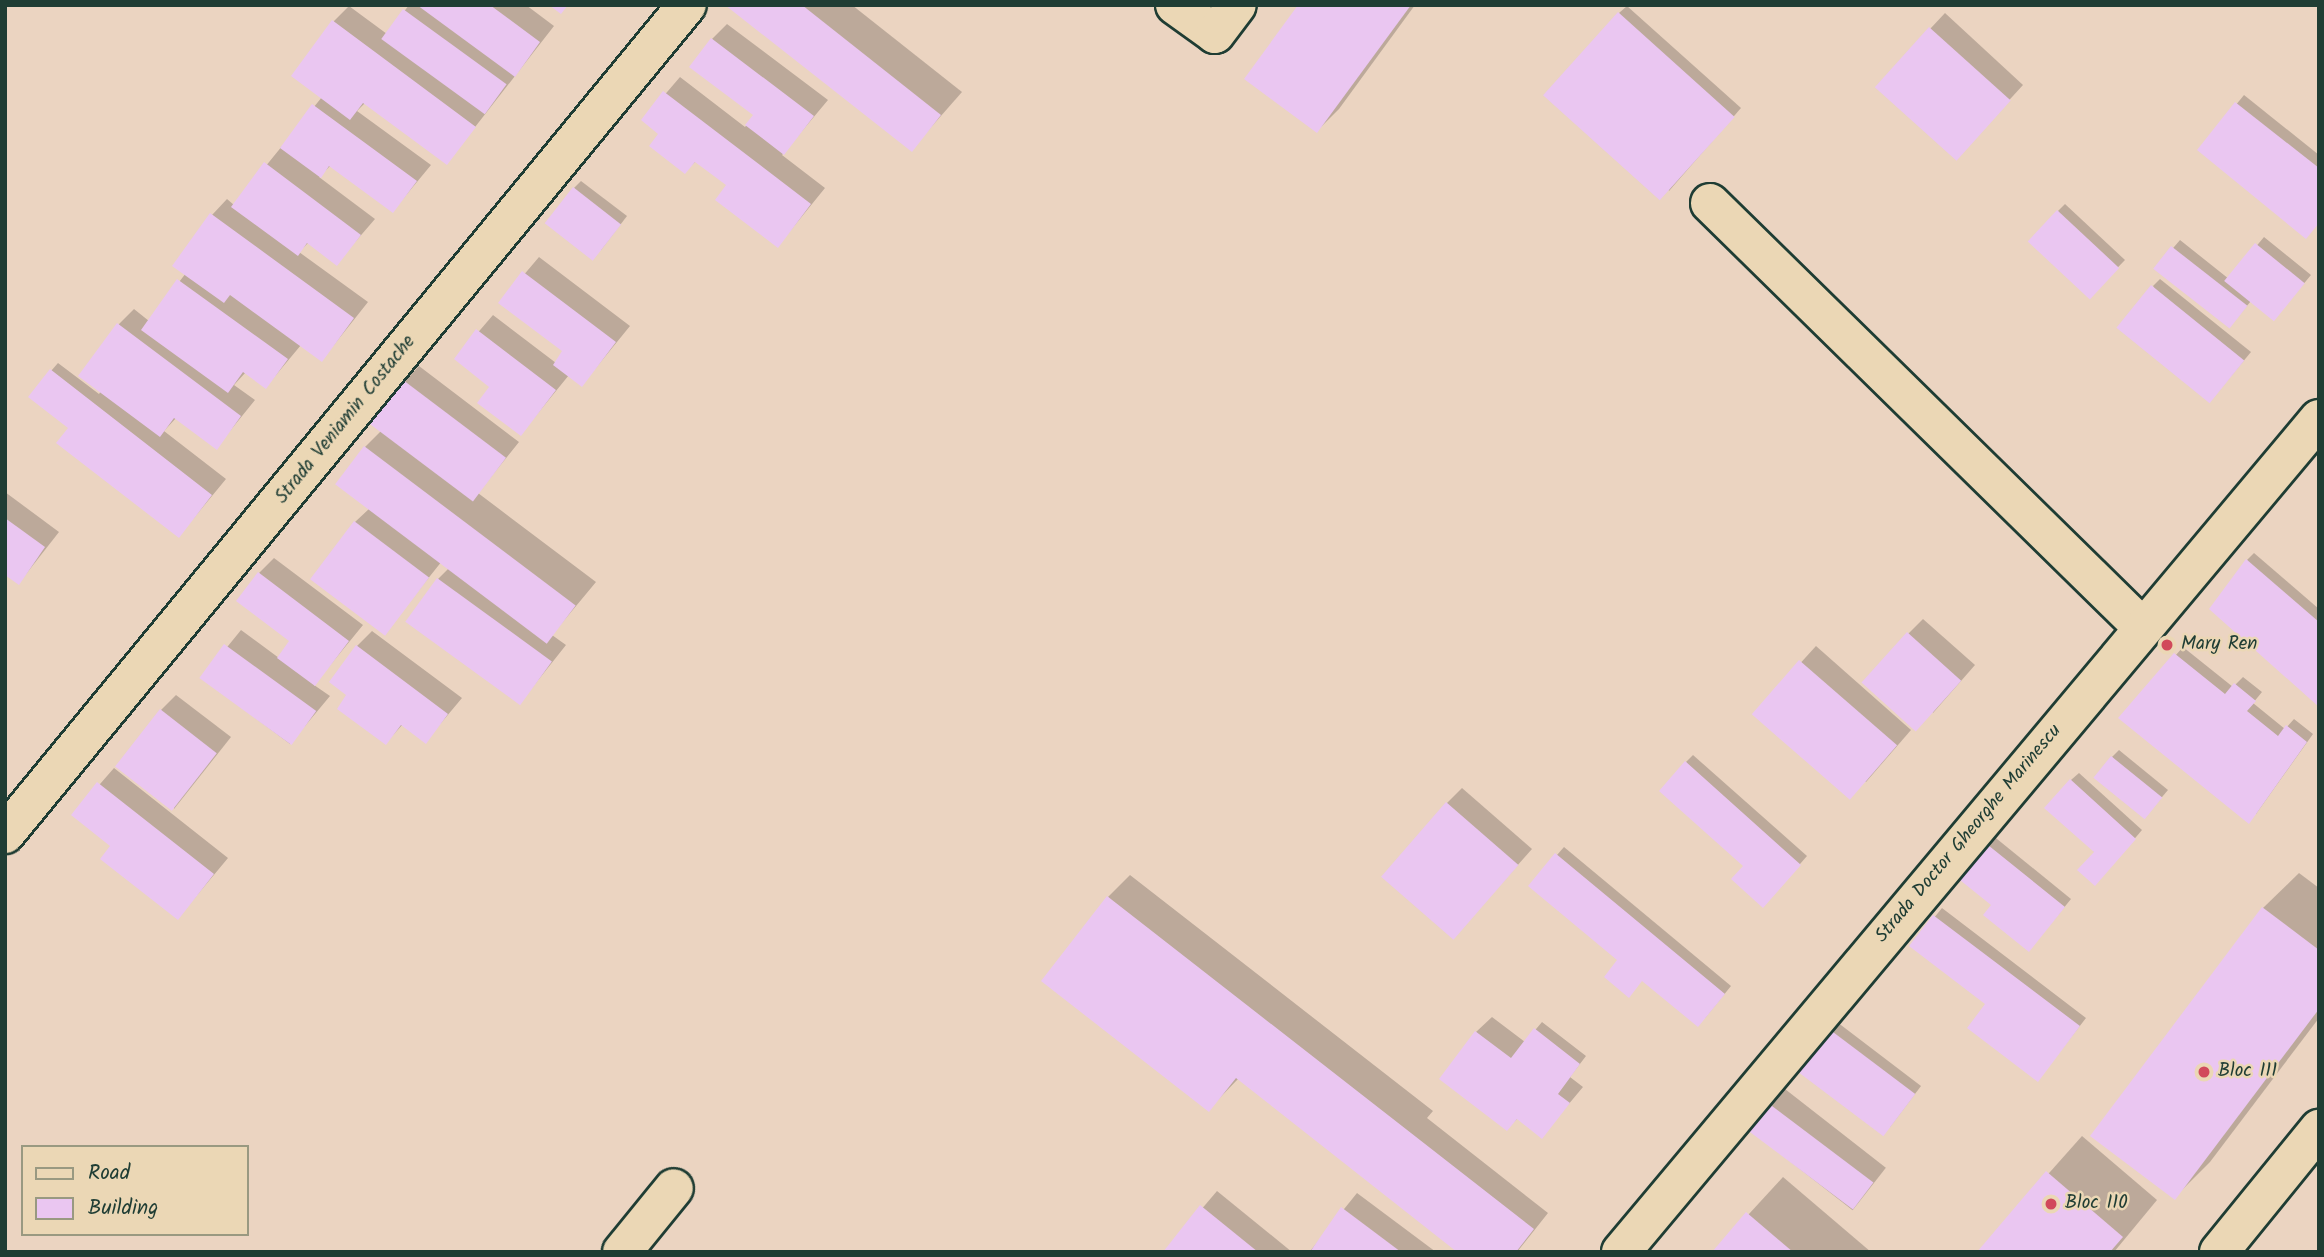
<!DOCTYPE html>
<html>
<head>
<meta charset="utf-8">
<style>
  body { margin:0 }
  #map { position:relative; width:2324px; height:1257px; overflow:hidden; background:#ebd4c1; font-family:Kalam,sans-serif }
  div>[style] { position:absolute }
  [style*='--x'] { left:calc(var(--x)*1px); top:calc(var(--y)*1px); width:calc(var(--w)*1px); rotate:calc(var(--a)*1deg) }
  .shadow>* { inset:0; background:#0003; transform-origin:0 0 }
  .building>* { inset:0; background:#eac6f1; transform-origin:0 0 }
  .roads { filter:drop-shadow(2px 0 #1f3d34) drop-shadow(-2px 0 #1f3d34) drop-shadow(0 2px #1f3d34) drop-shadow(0 -2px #1f3d34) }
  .minor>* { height:38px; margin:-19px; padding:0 19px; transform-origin:19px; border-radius:19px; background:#ebd7b5 }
  .dots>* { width:19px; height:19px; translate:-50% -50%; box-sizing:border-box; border:4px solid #ebd7b5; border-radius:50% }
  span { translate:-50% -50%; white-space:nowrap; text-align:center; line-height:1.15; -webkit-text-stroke:5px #ebd7b5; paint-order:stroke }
  .street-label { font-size:19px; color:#1f3d34 }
  .poi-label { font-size:19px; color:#1f3d34 }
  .left { translate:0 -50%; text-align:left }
  .frame { position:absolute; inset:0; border:7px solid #1f3d34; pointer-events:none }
  .legend { position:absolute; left:21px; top:1145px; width:228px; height:91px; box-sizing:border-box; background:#ebd7b5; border:2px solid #999981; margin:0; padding:9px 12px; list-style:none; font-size:21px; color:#1f3d34 }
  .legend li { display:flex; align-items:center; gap:14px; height:35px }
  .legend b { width:35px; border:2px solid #999981 }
</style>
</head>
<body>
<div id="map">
  <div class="shadow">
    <div style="clip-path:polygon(409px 5px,526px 5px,554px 26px,447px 163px,365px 103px,357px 111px,431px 165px,393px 211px,331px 165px,319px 177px,375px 219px,337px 263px,309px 242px,299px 252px,368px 302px,322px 360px,301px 345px,266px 387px,246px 372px,234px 385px,255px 400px,217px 447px,177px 417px,164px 431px,226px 479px,179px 536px,70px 428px,51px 371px,58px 363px,99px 394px,101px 391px,80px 376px,119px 324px,134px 309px,149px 321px,186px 273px,212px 215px,227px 199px,234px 205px,322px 97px,334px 21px,349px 6px,387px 34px)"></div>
    <div style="clip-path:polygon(728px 5px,852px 5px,962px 92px,911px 150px)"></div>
    <div style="clip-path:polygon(1300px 5px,1415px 5px,1339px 109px,1317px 131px)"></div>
    <div style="clip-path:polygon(1627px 6px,1741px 108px,1669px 191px,1619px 13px)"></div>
    <div style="clip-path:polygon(1945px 13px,2023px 85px,1970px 143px,1930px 29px)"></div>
    <div style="clip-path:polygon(727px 24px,828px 100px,782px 155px,825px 188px,778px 246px,728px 185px,696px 161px,685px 172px,661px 133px,643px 120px,680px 77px,745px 127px,755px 115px,712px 39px)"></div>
    <div style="clip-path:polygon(2244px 95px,2319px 155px,2319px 222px,2199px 150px)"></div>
    <div style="clip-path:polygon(581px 181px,627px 216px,601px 250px,574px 188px)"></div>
    <div style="clip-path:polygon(2065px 204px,2125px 260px,2089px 297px,2058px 211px)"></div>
    <div style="clip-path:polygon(2264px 237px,2311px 275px,2281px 311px,2251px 301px,2236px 319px,2156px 268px,2180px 240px,2229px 279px)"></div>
    <div style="clip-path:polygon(539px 257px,630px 326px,582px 385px,569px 375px,521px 434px,492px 386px,456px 358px,493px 315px,556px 363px,565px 351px,500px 303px)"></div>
    <div style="clip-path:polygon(2160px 279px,2251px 352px,2217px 393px,2153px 286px)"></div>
    <div style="clip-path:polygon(419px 366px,519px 442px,478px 493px,596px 582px,552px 635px,566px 645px,520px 703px,438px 579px,450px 567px,442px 561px,384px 634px,355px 522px,370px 508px,365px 447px,381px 431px,404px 382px)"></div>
    <div style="clip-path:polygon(5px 492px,59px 532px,19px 583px,5px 573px)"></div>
    <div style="clip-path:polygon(2254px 553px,2319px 609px,2319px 705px,2247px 560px)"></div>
    <div style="clip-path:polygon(274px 558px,363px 625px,314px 685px,330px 696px,290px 744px,202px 678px,241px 630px,279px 658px,292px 641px,259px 573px)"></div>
    <div style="clip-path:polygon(1923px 619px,1975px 665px,1933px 713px,1908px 634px)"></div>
    <div style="clip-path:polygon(372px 631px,462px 698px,426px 741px,403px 724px,386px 743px,349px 694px,357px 646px)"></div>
    <div style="clip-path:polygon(1816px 646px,1911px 730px,1866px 782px,1755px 713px)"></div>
    <div style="clip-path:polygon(2183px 647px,2233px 687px,2243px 677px,2262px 692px,2253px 703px,2285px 729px,2294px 719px,2313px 734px,2256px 814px,2120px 718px)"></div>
    <div style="clip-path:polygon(176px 695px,231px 737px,174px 809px,161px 710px)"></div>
    <div style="clip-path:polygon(2119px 750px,2168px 790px,2151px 810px,2112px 757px)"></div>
    <div style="clip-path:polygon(1693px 755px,1807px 856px,1770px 898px,1745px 865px,1686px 762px)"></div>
    <div style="clip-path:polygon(114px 768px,228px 858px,178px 918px,113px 846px,73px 815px)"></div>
    <div style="clip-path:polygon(2079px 773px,2142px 830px,2102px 877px,2071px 780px)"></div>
    <div style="clip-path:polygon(1462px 788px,1532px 849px,1454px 937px,1447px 803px)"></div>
    <div style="clip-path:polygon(1986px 830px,2071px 899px,2036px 942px,1993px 905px,1979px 838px)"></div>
    <div style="clip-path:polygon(1564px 847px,1731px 986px,1705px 1018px,1620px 960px,1530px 886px)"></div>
    <div style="clip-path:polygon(2299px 873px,2319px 888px,2319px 1018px,2210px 1162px,2174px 1198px,2263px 908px)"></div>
    <div style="clip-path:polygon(1130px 875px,1433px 1111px,1427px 1118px,1548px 1213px,1517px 1252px,1460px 1252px,1239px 1078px,1208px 1110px,1108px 897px)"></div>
    <div style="clip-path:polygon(1942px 908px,2086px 1018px,2038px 1080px,1987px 1004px,1911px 946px)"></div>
    <div style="clip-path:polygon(1492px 1017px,1525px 1042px,1542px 1022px,1586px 1056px,1570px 1077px,1583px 1087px,1542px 1136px,1518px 1118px,1507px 1129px,1476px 1032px)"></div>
    <div style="clip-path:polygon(1837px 1022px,1921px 1086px,1890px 1127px,1799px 1071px)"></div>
    <div style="left:1785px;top:1089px;width:128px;height:54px;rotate:38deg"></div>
    <div style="clip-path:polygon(2082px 1136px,2157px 1200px,2114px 1252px,1979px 1252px)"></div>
    <div style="clip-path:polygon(1783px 1177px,1871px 1252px,1714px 1252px)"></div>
    <div style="clip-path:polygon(1217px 1191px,1292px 1252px,1166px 1251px)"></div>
    <div style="clip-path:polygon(1357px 1193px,1436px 1252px,1311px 1250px)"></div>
  </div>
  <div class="building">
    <div style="clip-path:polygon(417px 5px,490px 5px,540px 42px,515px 77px)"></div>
    <div style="clip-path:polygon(549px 5px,568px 5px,561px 14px)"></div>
    <div style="clip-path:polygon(725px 5px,802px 5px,941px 115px,912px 152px)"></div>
    <div style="clip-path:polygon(1298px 5px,1411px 5px,1317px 133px,1244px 79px)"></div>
    <div style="left:403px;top:9px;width:128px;height:37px;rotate:36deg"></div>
    <div style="left:1618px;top:12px;width:157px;height:112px;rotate:42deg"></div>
    <div style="clip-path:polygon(332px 20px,476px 127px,447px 165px,363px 103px,350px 120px,291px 76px)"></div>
    <div style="left:1929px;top:27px;width:110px;height:81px;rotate:42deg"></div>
    <div style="clip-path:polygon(711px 38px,814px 116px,784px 155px,745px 125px,753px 115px,689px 67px)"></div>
    <div style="clip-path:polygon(663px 91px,811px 204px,778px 248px,715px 200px,726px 185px,695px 162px,685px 174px,649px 146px,658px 134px,641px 120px)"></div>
    <div style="clip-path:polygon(2235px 102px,2319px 168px,2319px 223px,2306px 239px,2197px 150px)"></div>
    <div style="clip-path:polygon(312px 104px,417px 181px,393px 213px,329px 166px,321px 178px,280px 148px)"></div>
    <div style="clip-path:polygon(264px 162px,361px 235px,337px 266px,307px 243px,298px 256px,231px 207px)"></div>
    <div style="left:573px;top:187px;width:61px;height:46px;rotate:38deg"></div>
    <div style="left:2057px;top:210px;width:85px;height:43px;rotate:43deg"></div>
    <div style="clip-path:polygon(210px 213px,354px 318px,322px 362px,230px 295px,224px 303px,172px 266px)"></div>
    <div style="left:2255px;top:243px;width:64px;height:49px;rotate:39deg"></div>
    <div style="left:2171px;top:246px;width:97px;height:29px;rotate:38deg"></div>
    <div style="clip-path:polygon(522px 271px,616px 342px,582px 387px,553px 365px,562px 351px,498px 303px)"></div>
    <div style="clip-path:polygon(177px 279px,288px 359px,266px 389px,243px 372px,228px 393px,141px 330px)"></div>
    <div style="left:2151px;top:285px;width:120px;height:55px;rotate:39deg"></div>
    <div style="clip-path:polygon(117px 323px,241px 416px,217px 450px,174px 418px,160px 437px,78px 376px)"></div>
    <div style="clip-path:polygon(476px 329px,556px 390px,521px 436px,477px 403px,489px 387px,454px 359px)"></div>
    <div style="clip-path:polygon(50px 369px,212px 495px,179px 538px,56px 443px,68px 428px,28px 397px)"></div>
    <div style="left:403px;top:380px;width:129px;height:55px;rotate:37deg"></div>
    <div style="left:364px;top:446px;width:265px;height:48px;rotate:37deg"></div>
    <div style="clip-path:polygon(5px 518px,45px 547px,19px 585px,5px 575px)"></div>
    <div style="left:354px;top:521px;width:94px;height:73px;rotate:37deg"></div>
    <div style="clip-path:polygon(2246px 559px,2319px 622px,2319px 707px,2209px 609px)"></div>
    <div style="clip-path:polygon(258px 572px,349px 641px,315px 686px,277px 658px,289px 641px,236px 601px)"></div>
    <div style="left:437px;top:578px;width:142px;height:54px;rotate:36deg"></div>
    <div style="left:1907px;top:632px;width:73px;height:68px;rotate:42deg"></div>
    <div style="left:224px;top:644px;width:114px;height:42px;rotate:36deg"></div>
    <div style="clip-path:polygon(356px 645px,448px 714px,426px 744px,401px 725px,386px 745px,337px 709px,346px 695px,329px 682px)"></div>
    <div style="clip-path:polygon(2174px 653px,2225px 694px,2234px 683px,2256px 701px,2247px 711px,2278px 736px,2286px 725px,2307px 742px,2249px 824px,2118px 718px)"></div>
    <div style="left:1799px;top:660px;width:130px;height:72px;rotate:41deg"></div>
    <div style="left:160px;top:709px;width:72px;height:73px;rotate:38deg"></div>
    <div style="left:2111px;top:756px;width:66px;height:28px;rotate:39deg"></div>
    <div style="clip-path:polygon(1685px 761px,1801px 865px,1763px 908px,1731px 879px,1743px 866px,1659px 791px)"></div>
    <div style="clip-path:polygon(2070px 779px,2136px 839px,2095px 886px,2077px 870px,2094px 852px,2044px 808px)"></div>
    <div style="clip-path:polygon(97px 782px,214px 874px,178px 920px,100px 859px,110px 846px,71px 815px)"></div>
    <div style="left:1446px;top:802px;width:96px;height:99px;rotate:41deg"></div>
    <div style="clip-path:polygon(1978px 837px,2065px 907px,2029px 952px,1983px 915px,1991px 905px,1950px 872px)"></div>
    <div style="clip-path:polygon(1555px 853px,1725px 994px,1698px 1027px,1642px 981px,1629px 998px,1604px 977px,1617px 960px,1528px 886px)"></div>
    <div style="clip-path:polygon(1107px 896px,1534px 1229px,1516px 1252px,1457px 1252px,1236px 1078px,1209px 1112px,1041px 981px)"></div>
    <div style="clip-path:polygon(2262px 907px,2319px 950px,2319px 1009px,2175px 1200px,2090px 1136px)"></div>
    <div style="clip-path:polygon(1933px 915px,2080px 1026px,2038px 1082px,1967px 1028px,1985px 1004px,1909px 946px)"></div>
    <div style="clip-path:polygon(1534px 1028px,1580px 1064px,1558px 1094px,1570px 1103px,1542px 1139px,1517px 1119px,1507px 1131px,1439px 1079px,1475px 1031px,1511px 1058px)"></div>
    <div style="left:1829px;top:1029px;width:108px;height:53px;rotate:37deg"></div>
    <div style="left:1768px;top:1103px;width:132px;height:34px;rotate:37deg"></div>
    <div style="clip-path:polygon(2046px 1171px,2123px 1237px,2110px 1252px,1977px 1252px)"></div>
    <div style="clip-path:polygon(1200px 1205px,1258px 1252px,1163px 1252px)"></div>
    <div style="clip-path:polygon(1341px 1207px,1401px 1252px,1310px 1252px)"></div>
    <div style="clip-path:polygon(1746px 1212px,1793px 1252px,1712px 1252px)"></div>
  </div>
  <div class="roads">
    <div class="minor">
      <div style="--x:1175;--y:5;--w:49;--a:35.9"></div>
      <div style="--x:1215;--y:34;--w:36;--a:-53"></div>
      <div style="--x:1710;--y:203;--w:605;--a:44.46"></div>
      <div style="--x:5;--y:834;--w:1073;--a:-50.56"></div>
      <div style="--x:622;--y:1252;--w:82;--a:-50.9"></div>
      <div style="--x:1621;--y:1252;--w:1087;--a:-50.04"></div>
      <div style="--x:2219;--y:1252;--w:159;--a:-50.9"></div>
    </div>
  </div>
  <div class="dots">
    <div style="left:2167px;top:645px;background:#d1495b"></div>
    <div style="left:2204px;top:1072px;background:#d1495b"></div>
    <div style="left:2051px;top:1204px;background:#d1495b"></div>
  </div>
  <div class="street-label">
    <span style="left:346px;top:420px;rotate:-51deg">Strada Veniamin Costache</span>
    <span style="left:1969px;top:834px;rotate:-50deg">Strada Doctor Gheorghe Marinescu</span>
  </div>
  <div class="poi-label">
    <span class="left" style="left:2181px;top:645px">Mary Ren</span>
    <span class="left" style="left:2218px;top:1072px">Bloc I11</span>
    <span class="left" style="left:2065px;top:1204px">Bloc I10</span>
  </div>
  <div class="frame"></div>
  <ul class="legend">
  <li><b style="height:9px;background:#ebd7b5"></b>Road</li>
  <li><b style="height:19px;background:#eac6f1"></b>Building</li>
  </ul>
</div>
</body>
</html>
